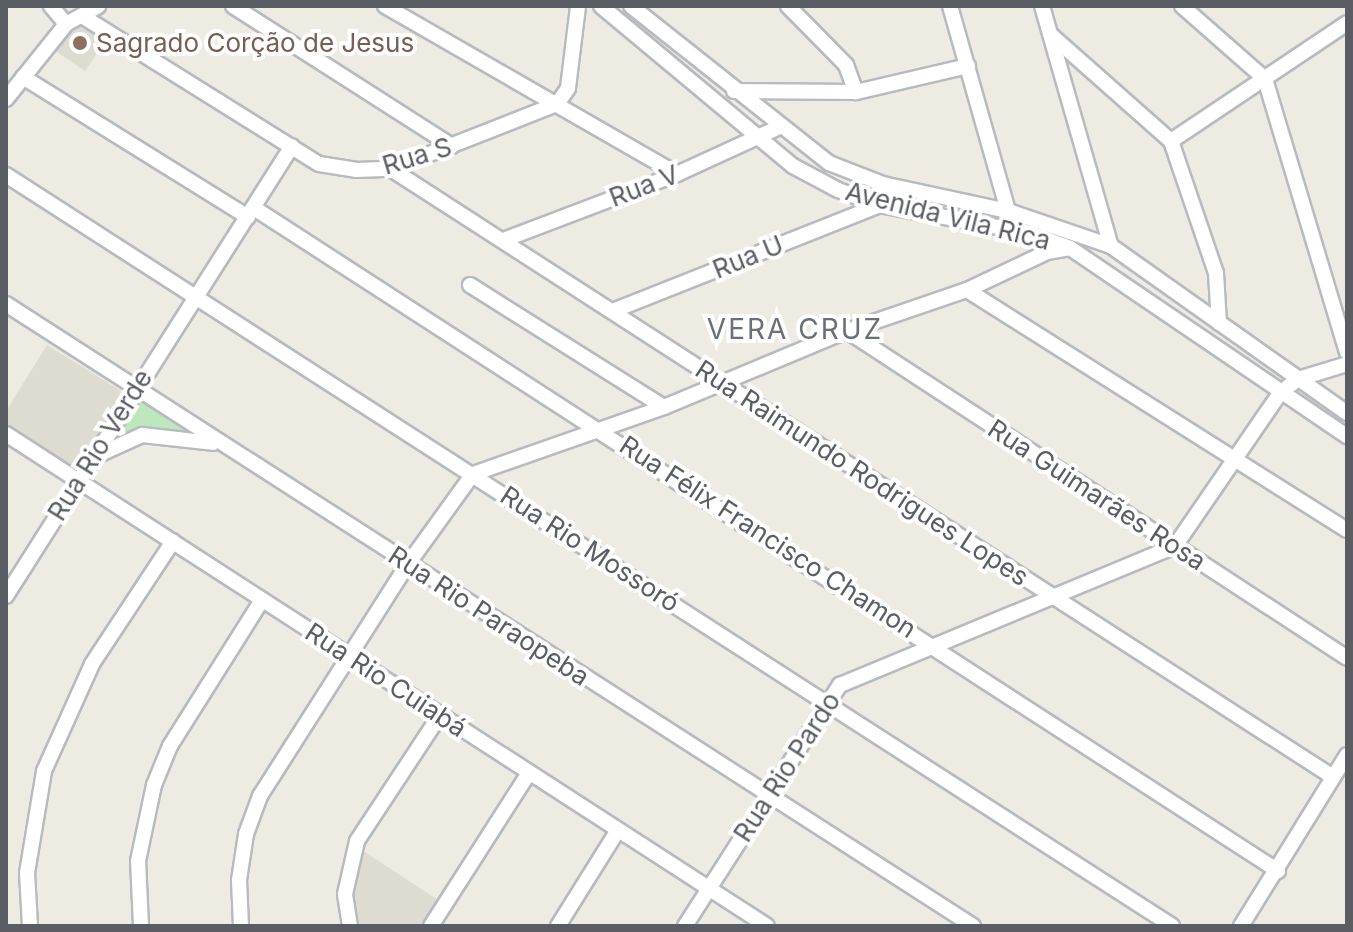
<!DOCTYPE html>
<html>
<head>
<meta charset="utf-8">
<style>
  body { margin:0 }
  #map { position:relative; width:1353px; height:932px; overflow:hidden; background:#eeece2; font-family:Inter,sans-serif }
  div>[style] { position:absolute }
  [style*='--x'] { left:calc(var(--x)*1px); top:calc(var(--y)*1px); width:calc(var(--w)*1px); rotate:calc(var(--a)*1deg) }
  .education>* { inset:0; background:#dedbd1 }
  .green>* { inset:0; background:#bde7bd }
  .roads { filter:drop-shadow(2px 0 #b7babf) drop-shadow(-2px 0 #b7babf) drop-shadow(0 2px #b7babf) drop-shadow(0 -2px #b7babf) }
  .minor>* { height:14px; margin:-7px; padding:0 7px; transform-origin:7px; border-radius:7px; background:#fff }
  .dots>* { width:22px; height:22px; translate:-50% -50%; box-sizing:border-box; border:4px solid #fff; border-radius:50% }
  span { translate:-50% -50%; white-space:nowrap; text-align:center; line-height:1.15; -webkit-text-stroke:8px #fff; paint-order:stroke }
  .education-label { font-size:26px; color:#785e54 }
  .left { translate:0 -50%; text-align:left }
  .street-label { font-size:26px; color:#5a5e64 }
  .neighbourhood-label { font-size:28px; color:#6b7076; letter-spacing:2px }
  .frame { position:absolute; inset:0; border:8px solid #5a5e64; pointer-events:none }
</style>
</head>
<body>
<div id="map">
  <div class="education">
    <div style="clip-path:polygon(75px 21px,107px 39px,85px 71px,51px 48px)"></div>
    <div style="clip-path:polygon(47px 345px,126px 394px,77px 474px,6px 429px,6px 411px)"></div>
    <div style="clip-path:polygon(362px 850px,441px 902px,424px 926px,355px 926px,349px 894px)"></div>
  </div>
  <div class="green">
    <div style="clip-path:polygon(139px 393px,207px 438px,173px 432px,106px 446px)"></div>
  </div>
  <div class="roads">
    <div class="minor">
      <div style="--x:51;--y:6;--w:23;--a:50"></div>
      <div style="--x:233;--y:6;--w:260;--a:32.6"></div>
      <div style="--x:385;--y:6;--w:337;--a:29.9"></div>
      <div style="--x:601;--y:6;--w:250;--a:39.8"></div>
      <div style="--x:793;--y:166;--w:51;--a:28.1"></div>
      <div style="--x:838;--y:190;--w:45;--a:19.7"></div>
      <div style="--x:880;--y:205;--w:153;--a:10.6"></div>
      <div style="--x:1030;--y:233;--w:43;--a:20.6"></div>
      <div style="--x:1070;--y:248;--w:335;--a:34.2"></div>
      <div style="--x:631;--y:6;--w:253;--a:38.4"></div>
      <div style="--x:829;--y:163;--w:58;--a:21.3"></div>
      <div style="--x:883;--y:184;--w:128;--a:12.2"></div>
      <div style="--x:1008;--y:211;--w:109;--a:18.8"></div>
      <div style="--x:1111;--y:246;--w:289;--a:35.3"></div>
      <div style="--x:788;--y:6;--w:83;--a:45.5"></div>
      <div style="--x:846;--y:65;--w:29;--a:70"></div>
      <div style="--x:950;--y:6;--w:213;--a:74.2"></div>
      <div style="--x:1042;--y:6;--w:250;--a:74"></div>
      <div style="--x:1182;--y:6;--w:111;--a:41.3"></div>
      <div style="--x:1265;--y:79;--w:285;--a:73.3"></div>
      <div style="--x:82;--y:16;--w:279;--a:32"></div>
      <div style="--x:319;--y:164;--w:37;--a:9"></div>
      <div style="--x:356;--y:170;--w:35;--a:-2"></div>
      <div style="--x:391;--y:169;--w:178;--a:-21.4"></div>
      <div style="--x:557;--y:104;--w:19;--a:-55"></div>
      <div style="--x:568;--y:88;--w:83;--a:-83"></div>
      <div style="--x:1051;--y:35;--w:160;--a:41.5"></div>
      <div style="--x:1171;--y:141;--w:139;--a:71.2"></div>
      <div style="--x:1216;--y:273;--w:50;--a:86.6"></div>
      <div style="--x:23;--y:77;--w:265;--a:31.9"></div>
      <div style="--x:734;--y:91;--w:122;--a:0.5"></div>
      <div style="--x:856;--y:92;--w:115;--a:-13.1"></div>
      <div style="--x:6;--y:99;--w:96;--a:-51.3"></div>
      <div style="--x:66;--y:24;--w:37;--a:-29"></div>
      <div style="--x:1171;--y:141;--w:212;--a:-33.8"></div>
      <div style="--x:391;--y:169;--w:1121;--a:32.84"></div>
      <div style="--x:6;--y:175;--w:1387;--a:32.78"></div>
      <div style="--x:254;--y:208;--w:1220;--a:32.92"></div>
      <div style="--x:506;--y:239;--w:183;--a:-20.8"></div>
      <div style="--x:677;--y:174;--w:112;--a:-24.7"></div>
      <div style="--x:470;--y:285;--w:229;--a:32.2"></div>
      <div style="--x:967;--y:290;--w:449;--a:32.3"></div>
      <div style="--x:6;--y:304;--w:1150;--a:32.75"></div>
      <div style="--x:615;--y:310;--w:285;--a:-21.6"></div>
      <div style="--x:847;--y:331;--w:597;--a:33.18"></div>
      <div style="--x:6;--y:434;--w:906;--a:32.88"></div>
      <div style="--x:96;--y:456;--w:51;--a:-24.5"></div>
      <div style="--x:142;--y:435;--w:71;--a:6.4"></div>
      <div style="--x:6;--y:596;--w:533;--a:-57.56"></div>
      <div style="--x:30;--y:926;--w:53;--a:-93.2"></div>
      <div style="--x:27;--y:873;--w:103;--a:-80.5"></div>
      <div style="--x:44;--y:771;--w:117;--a:-65.8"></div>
      <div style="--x:92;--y:664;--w:147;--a:-56.6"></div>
      <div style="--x:141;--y:926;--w:65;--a:-92.6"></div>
      <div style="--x:138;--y:861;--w:78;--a:-78.1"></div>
      <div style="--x:154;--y:785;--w:42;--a:-67.7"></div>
      <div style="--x:170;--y:746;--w:173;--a:-57.8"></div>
      <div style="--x:241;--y:926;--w:46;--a:-92.5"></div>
      <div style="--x:239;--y:880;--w:47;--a:-81.3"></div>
      <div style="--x:246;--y:834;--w:40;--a:-69.8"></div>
      <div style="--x:260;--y:796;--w:275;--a:-57.5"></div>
      <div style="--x:408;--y:564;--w:111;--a:-54.2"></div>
      <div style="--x:473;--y:474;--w:202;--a:-19.3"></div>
      <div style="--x:664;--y:407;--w:198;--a:-22.6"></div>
      <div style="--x:847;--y:331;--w:127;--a:-18.9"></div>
      <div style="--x:967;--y:290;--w:89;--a:-25.4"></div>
      <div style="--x:1047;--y:252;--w:23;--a:-10"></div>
      <div style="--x:350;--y:926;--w:32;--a:-99"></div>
      <div style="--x:345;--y:894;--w:54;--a:-77.2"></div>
      <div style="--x:357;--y:841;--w:151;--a:-56.6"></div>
      <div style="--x:431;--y:926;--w:182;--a:-57.4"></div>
      <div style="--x:558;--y:926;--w:113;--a:-58"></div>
      <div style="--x:685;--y:926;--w:287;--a:-57.3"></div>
      <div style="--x:840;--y:685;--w:363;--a:-22.5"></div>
      <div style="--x:1175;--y:546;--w:187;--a:-55.5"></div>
      <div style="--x:1281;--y:392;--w:21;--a:-37"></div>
      <div style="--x:1298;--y:379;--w:51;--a:-17"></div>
      <div style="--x:1241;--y:926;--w:201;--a:-58.2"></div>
    </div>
  </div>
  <div class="dots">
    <div style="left:80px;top:43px;background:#8d6e63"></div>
  </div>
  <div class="education-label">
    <span class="left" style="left:96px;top:43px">Sagrado Corção de Jesus</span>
  </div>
  <div class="street-label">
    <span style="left:417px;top:156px;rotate:-17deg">Rua S</span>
    <span style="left:644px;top:186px;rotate:-21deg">Rua V</span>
    <span style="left:948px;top:216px;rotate:14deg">Avenida Vila Rica</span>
    <span style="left:748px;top:257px;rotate:-22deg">Rua U</span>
    <span style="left:100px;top:445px;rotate:-58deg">Rua Rio Verde</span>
    <span style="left:862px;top:473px;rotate:33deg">Rua Raimundo Rodrigues Lopes</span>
    <span style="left:1097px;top:495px;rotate:33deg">Rua Guimarães Rosa</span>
    <span style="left:768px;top:537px;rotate:33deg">Rua Félix Francisco Chamon</span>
    <span style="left:590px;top:549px;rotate:33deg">Rua Rio Mossoró</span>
    <span style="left:489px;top:616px;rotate:33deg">Rua Rio Paraopeba</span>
    <span style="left:386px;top:680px;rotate:33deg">Rua Rio Cuiabá</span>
    <span style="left:787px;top:767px;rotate:-57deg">Rua Rio Pardo</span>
  </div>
  <div class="neighbourhood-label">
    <span style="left:795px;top:329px">VERA CRUZ</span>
  </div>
  <div class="frame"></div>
</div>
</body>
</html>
